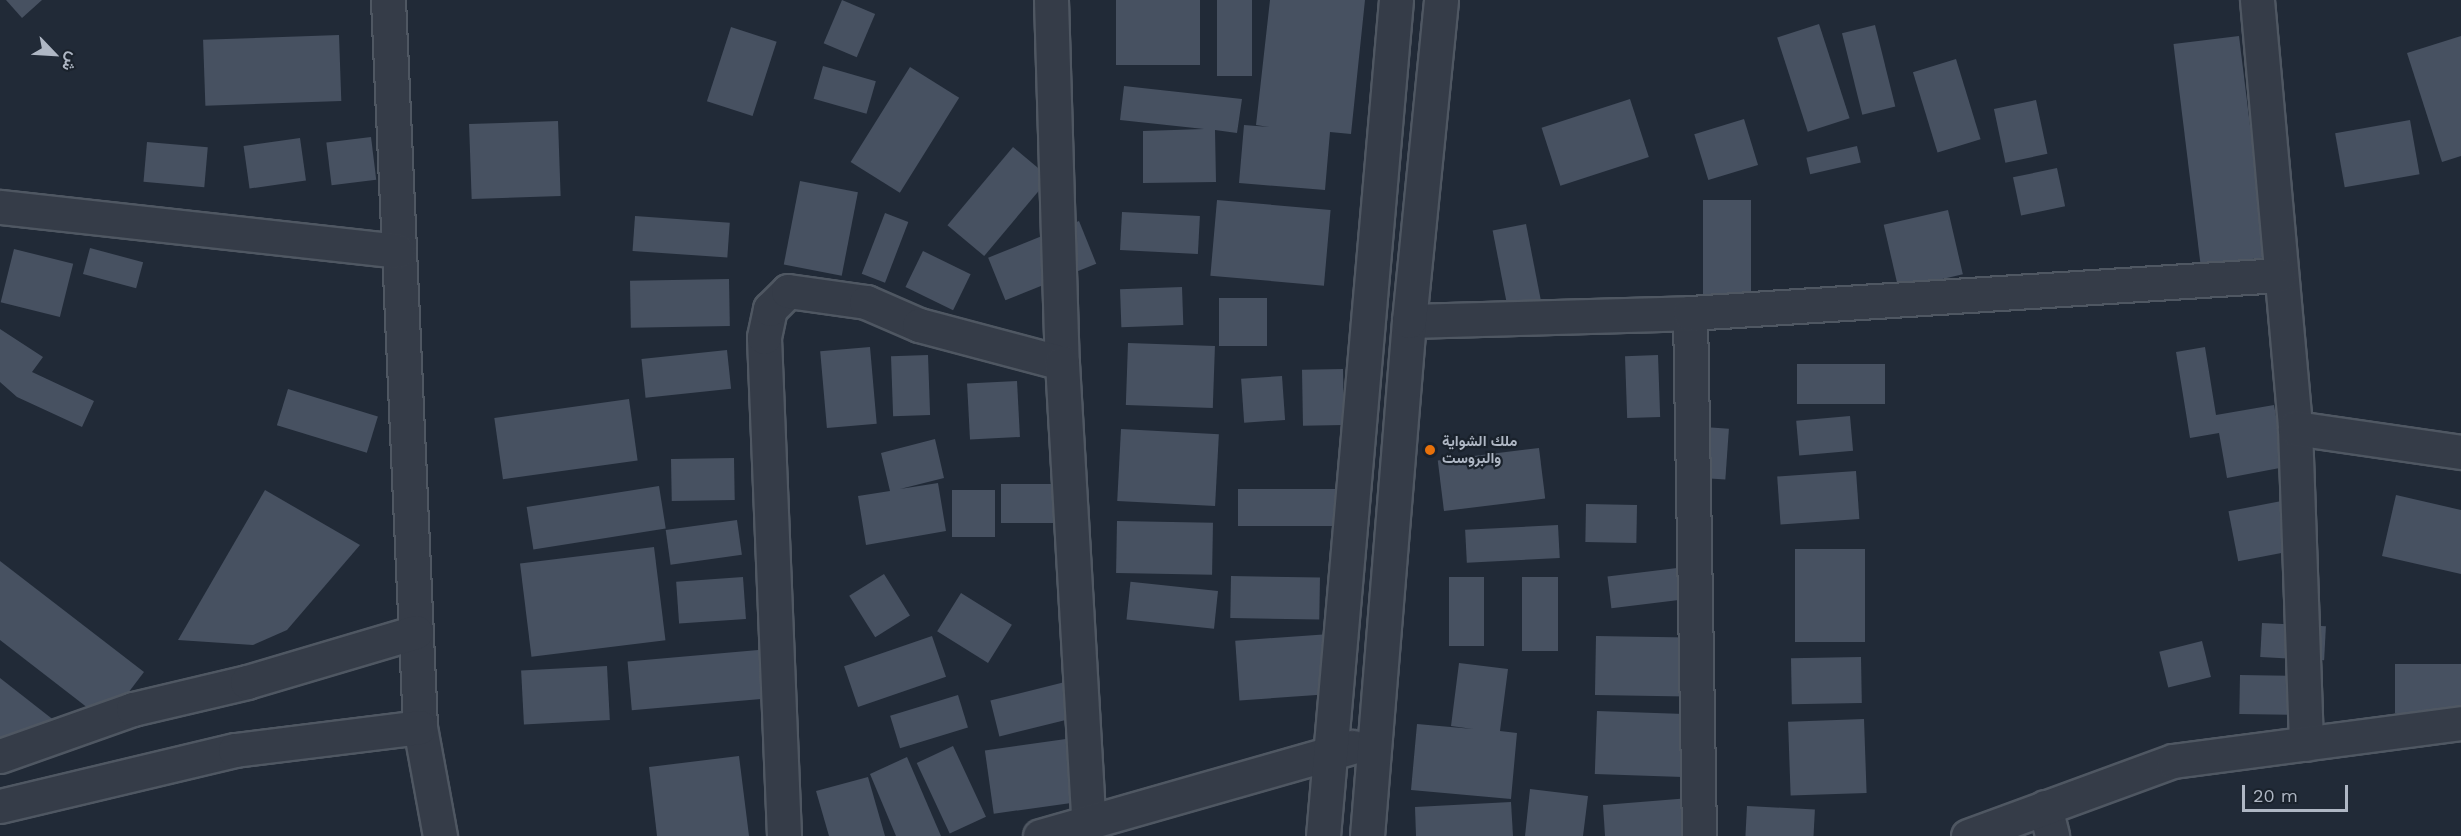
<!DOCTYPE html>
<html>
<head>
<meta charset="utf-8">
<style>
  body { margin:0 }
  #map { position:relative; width:2461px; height:836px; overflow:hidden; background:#212a37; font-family:"Work Sans",Vazirmatn,sans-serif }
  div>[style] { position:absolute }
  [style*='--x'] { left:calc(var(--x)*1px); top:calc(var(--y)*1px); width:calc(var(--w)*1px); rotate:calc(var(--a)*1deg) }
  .building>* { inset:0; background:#475161; transform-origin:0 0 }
  .roads { filter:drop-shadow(2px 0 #4f5762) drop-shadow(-2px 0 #4f5762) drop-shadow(0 2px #4f5762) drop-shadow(0 -2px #4f5762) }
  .minor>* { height:33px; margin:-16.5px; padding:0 16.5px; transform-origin:16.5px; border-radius:16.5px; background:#353c48 }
  .dots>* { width:16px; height:16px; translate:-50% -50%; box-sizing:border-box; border:3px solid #1a222c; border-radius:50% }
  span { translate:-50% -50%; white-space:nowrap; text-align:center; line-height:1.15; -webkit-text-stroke:4.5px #1a222c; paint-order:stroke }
  .poi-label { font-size:15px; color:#afb7c4; font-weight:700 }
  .left { translate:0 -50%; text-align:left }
  .north { position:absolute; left:24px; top:24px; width:60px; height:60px; -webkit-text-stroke:4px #1a222c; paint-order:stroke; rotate:115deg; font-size:16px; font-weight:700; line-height:24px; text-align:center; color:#afb7c4 }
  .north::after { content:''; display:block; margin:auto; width:21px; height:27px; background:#afb7c4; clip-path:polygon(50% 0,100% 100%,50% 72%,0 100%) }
  .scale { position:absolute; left:2242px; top:785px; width:106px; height:27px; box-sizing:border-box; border:3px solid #afb7c4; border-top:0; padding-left:8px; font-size:18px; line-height:21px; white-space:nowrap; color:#afb7c4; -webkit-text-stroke:4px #1a222c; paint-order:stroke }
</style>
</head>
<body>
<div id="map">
  <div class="building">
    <div style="clip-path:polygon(6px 0,42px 0,22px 18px)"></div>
    <div style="left:842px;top:0;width:36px;height:47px;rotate:23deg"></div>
    <div style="left:1116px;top:0;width:84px;height:65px"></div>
    <div style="left:1217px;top:0;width:35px;height:76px"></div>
    <div style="clip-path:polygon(1270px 0,1365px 0,1351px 134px,1330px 132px,1325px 190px,1239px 183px,1244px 125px,1269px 127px,1256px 125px)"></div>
    <div style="left:1819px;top:24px;width:99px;height:44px;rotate:72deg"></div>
    <div style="left:1875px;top:25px;width:84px;height:34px;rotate:76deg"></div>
    <div style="left:731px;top:27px;width:48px;height:78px;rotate:18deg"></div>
    <div style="left:339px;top:35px;width:66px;height:136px;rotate:88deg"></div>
    <div style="left:2239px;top:36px;width:223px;height:66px;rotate:83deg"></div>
    <div style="clip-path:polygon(2461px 36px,2461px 156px,2442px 162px,2407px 53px)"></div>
    <div style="left:1956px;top:59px;width:84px;height:45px;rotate:73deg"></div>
    <div style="left:823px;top:66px;width:55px;height:34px;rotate:16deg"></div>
    <div style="left:910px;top:67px;width:58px;height:112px;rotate:32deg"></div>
    <div style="clip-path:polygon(1124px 86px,1242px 99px,1237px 133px,1215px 130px,1216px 182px,1143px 183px,1143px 131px,1204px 129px,1120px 120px)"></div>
    <div style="left:1630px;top:99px;width:61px;height:93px;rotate:72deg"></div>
    <div style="left:2036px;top:100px;width:55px;height:43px;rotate:78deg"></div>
    <div style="left:1744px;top:119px;width:48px;height:52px;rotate:73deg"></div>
    <div style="left:2410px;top:120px;width:55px;height:76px;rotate:80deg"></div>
    <div style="left:558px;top:121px;width:75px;height:89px;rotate:88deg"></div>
    <div style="left:371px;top:137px;width:43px;height:45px;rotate:83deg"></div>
    <div style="left:300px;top:138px;width:43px;height:57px;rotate:82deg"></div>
    <div style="left:147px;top:142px;width:61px;height:40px;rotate:5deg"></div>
    <div style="left:1857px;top:146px;width:17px;height:52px;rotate:77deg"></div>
    <div style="left:1013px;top:147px;width:48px;height:102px;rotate:40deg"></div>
    <div style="left:2057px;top:168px;width:39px;height:45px;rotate:78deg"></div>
    <div style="left:800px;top:181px;width:59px;height:85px;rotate:11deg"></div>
    <div style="left:1217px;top:200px;width:114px;height:76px;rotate:5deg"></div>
    <div style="left:1703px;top:200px;width:48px;height:94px"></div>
    <div style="left:1948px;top:210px;width:66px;height:66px;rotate:77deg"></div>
    <div style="left:1122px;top:212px;width:78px;height:38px;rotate:3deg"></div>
    <div style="left:885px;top:213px;width:25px;height:65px;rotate:21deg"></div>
    <div style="left:635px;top:216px;width:95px;height:35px;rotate:4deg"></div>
    <div style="left:1079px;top:221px;width:46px;height:98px;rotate:68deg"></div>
    <div style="left:1526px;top:224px;width:84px;height:34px;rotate:79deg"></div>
    <div style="left:90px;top:248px;width:55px;height:27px;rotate:15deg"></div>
    <div style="left:14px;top:249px;width:61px;height:55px;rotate:14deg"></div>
    <div style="left:923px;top:251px;width:53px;height:40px;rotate:26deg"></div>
    <div style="left:729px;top:279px;width:47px;height:99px;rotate:89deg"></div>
    <div style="left:1182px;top:287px;width:38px;height:62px;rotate:88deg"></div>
    <div style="left:1219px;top:298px;width:48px;height:48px"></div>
    <div style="clip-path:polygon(0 329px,43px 357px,32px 372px,94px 401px,82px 427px,17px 397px,0 382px)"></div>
    <div style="left:1128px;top:343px;width:87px;height:62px;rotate:2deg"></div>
    <div style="left:870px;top:347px;width:77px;height:50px;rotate:85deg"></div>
    <div style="clip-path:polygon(2205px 347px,2216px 415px,2274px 405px,2285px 467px,2227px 478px,2219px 433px,2190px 438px,2176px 352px)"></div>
    <div style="left:727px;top:350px;width:39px;height:86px;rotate:84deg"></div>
    <div style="left:928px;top:355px;width:60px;height:37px;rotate:88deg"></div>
    <div style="left:1658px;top:355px;width:62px;height:33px;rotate:88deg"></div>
    <div style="left:1797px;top:364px;width:88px;height:40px"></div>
    <div style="left:1343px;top:369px;width:56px;height:41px;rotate:89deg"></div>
    <div style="left:1282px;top:376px;width:44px;height:41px;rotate:86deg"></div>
    <div style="left:1017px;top:381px;width:56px;height:50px;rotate:87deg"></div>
    <div style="left:288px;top:389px;width:94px;height:38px;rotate:17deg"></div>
    <div style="left:629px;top:399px;width:62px;height:136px;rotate:82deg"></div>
    <div style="left:1850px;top:416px;width:35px;height:54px;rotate:85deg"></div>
    <div style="left:1690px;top:426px;width:39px;height:51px;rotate:4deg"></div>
    <div style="left:1121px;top:429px;width:98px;height:72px;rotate:3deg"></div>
    <div style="clip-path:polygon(935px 439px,944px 478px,900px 489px,938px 483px,946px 531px,866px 545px,858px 496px,890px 491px,881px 453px)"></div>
    <div style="left:1539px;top:448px;width:51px;height:102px;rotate:83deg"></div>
    <div style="left:734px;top:458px;width:42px;height:63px;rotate:89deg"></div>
    <div style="left:1856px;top:471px;width:48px;height:79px;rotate:86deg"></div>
    <div style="left:1001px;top:484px;width:62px;height:39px"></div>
    <div style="left:659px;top:486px;width:43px;height:134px;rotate:81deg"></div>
    <div style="left:1341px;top:489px;width:37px;height:103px;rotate:90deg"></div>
    <div style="clip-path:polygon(265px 490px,360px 545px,287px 630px,253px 645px,178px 640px)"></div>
    <div style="left:952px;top:490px;width:43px;height:47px"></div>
    <div style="clip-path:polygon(2396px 495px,2461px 510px,2461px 574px,2382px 556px)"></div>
    <div style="left:2307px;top:496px;width:51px;height:80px;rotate:79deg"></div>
    <div style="left:1586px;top:504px;width:51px;height:38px;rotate:1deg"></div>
    <div style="left:737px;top:520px;width:35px;height:72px;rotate:82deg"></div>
    <div style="left:1117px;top:521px;width:96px;height:52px;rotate:1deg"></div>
    <div style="left:1558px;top:525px;width:33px;height:93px;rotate:87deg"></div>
    <div style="left:654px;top:547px;width:94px;height:135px;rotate:83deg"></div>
    <div style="left:1795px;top:549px;width:70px;height:93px"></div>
    <div style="clip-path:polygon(0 561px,144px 672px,106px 722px,0 640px)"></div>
    <div style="left:1677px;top:568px;width:32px;height:70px;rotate:83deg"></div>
    <div style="left:884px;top:574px;width:49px;height:41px;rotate:58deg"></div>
    <div style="left:1231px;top:576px;width:89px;height:42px;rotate:1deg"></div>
    <div style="left:743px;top:577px;width:42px;height:67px;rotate:86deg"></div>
    <div style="left:1484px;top:577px;width:69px;height:35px;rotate:90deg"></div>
    <div style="left:1522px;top:577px;width:36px;height:74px"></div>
    <div style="left:1218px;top:591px;width:38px;height:88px;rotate:96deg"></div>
    <div style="left:961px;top:593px;width:60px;height:45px;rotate:32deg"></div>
    <div style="left:2262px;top:623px;width:64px;height:34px;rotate:3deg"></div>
    <div style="left:1330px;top:634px;width:60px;height:95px;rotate:86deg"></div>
    <div style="left:932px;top:636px;width:43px;height:93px;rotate:71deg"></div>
    <div style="left:1596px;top:636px;width:92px;height:59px;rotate:1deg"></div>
    <div style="left:2202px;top:641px;width:37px;height:44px;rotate:76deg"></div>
    <div style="left:770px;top:649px;width:49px;height:143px;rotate:85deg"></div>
    <div style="left:1861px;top:657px;width:46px;height:70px;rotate:89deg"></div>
    <div style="clip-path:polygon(1459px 663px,1508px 669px,1500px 731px,1517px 733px,1511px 799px,1411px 790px,1417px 724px,1473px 729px,1451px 726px)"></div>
    <div style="left:2461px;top:664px;width:49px;height:66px;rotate:90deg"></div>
    <div style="left:607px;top:666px;width:54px;height:86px;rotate:87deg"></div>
    <div style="left:2240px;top:675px;width:63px;height:39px;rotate:1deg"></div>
    <div style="clip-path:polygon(0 678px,60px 725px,30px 763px,0 739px)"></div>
    <div style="left:1069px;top:681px;width:37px;height:81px;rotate:76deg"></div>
    <div style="left:958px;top:695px;width:34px;height:71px;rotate:73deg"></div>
    <div style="left:1597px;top:711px;width:95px;height:63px;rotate:2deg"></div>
    <div style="left:1864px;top:719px;width:74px;height:76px;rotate:88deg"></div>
    <div style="left:1073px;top:738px;width:64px;height:89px;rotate:82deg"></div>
    <div style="left:953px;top:746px;width:78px;height:40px;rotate:65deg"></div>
    <div style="clip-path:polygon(739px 756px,749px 836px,657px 836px,649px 767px)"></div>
    <div style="clip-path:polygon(907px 757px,941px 836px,896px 836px,870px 774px)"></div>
    <div style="clip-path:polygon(868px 777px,885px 836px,829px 836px,816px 791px)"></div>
    <div style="clip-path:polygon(1530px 789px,1588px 796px,1583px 836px,1525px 836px)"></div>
    <div style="clip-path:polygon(1690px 798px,1692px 836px,1605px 836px,1603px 805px)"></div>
    <div style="clip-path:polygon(1511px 802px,1513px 836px,1416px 836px,1415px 807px)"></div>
    <div style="left:1747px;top:806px;width:68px;height:30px;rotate:3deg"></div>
  </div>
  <div class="roads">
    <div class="minor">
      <div style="--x:388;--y:0;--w:728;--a:87.48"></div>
      <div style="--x:420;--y:727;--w:111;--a:79.6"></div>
      <div style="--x:1051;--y:0;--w:363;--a:88.3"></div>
      <div style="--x:2257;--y:0;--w:430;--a:84.9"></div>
      <div style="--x:2295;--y:428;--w:316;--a:88"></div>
      <div style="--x:0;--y:207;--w:400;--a:6.3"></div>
      <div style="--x:1690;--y:313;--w:523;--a:89.01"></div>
      <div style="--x:1409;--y:321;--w:281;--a:-1.6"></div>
      <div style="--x:1690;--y:313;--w:590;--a:-3.69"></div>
      <div style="--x:2295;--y:428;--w:168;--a:8.2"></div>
      <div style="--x:0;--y:756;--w:141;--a:-19.5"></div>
      <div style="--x:133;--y:709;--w:117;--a:-13.3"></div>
      <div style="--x:247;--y:682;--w:176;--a:-16.5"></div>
      <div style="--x:0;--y:806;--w:242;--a:-13.4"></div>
      <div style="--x:235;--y:750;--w:186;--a:-7.1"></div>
      <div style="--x:2045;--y:807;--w:30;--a:76"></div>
      <div style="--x:784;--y:836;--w:499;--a:-92.3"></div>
      <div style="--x:764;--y:337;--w:29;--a:-78"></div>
      <div style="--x:770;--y:309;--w:25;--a:-45"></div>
      <div style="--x:788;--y:291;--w:79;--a:8"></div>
      <div style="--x:866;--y:302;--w:58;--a:23.5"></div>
      <div style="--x:919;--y:325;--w:148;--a:14.9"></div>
      <div style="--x:1062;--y:363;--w:458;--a:86.7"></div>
      <div style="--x:1040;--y:836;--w:325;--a:-15.9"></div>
      <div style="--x:1323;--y:836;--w:839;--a:-85.01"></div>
      <div style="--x:1367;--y:836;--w:517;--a:-85.34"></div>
      <div style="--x:1409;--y:321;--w:323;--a:-84.3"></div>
      <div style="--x:1968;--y:836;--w:218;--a:-20.1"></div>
      <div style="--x:2173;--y:761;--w:290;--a:-7.5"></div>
    </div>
  </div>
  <div class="dots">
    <div style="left:1430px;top:450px;background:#e8710a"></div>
  </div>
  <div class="poi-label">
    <span class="left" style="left:1442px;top:450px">ملك الشواية<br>والبروست</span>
  </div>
  <div class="north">ش</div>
  <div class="scale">20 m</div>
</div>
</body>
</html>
